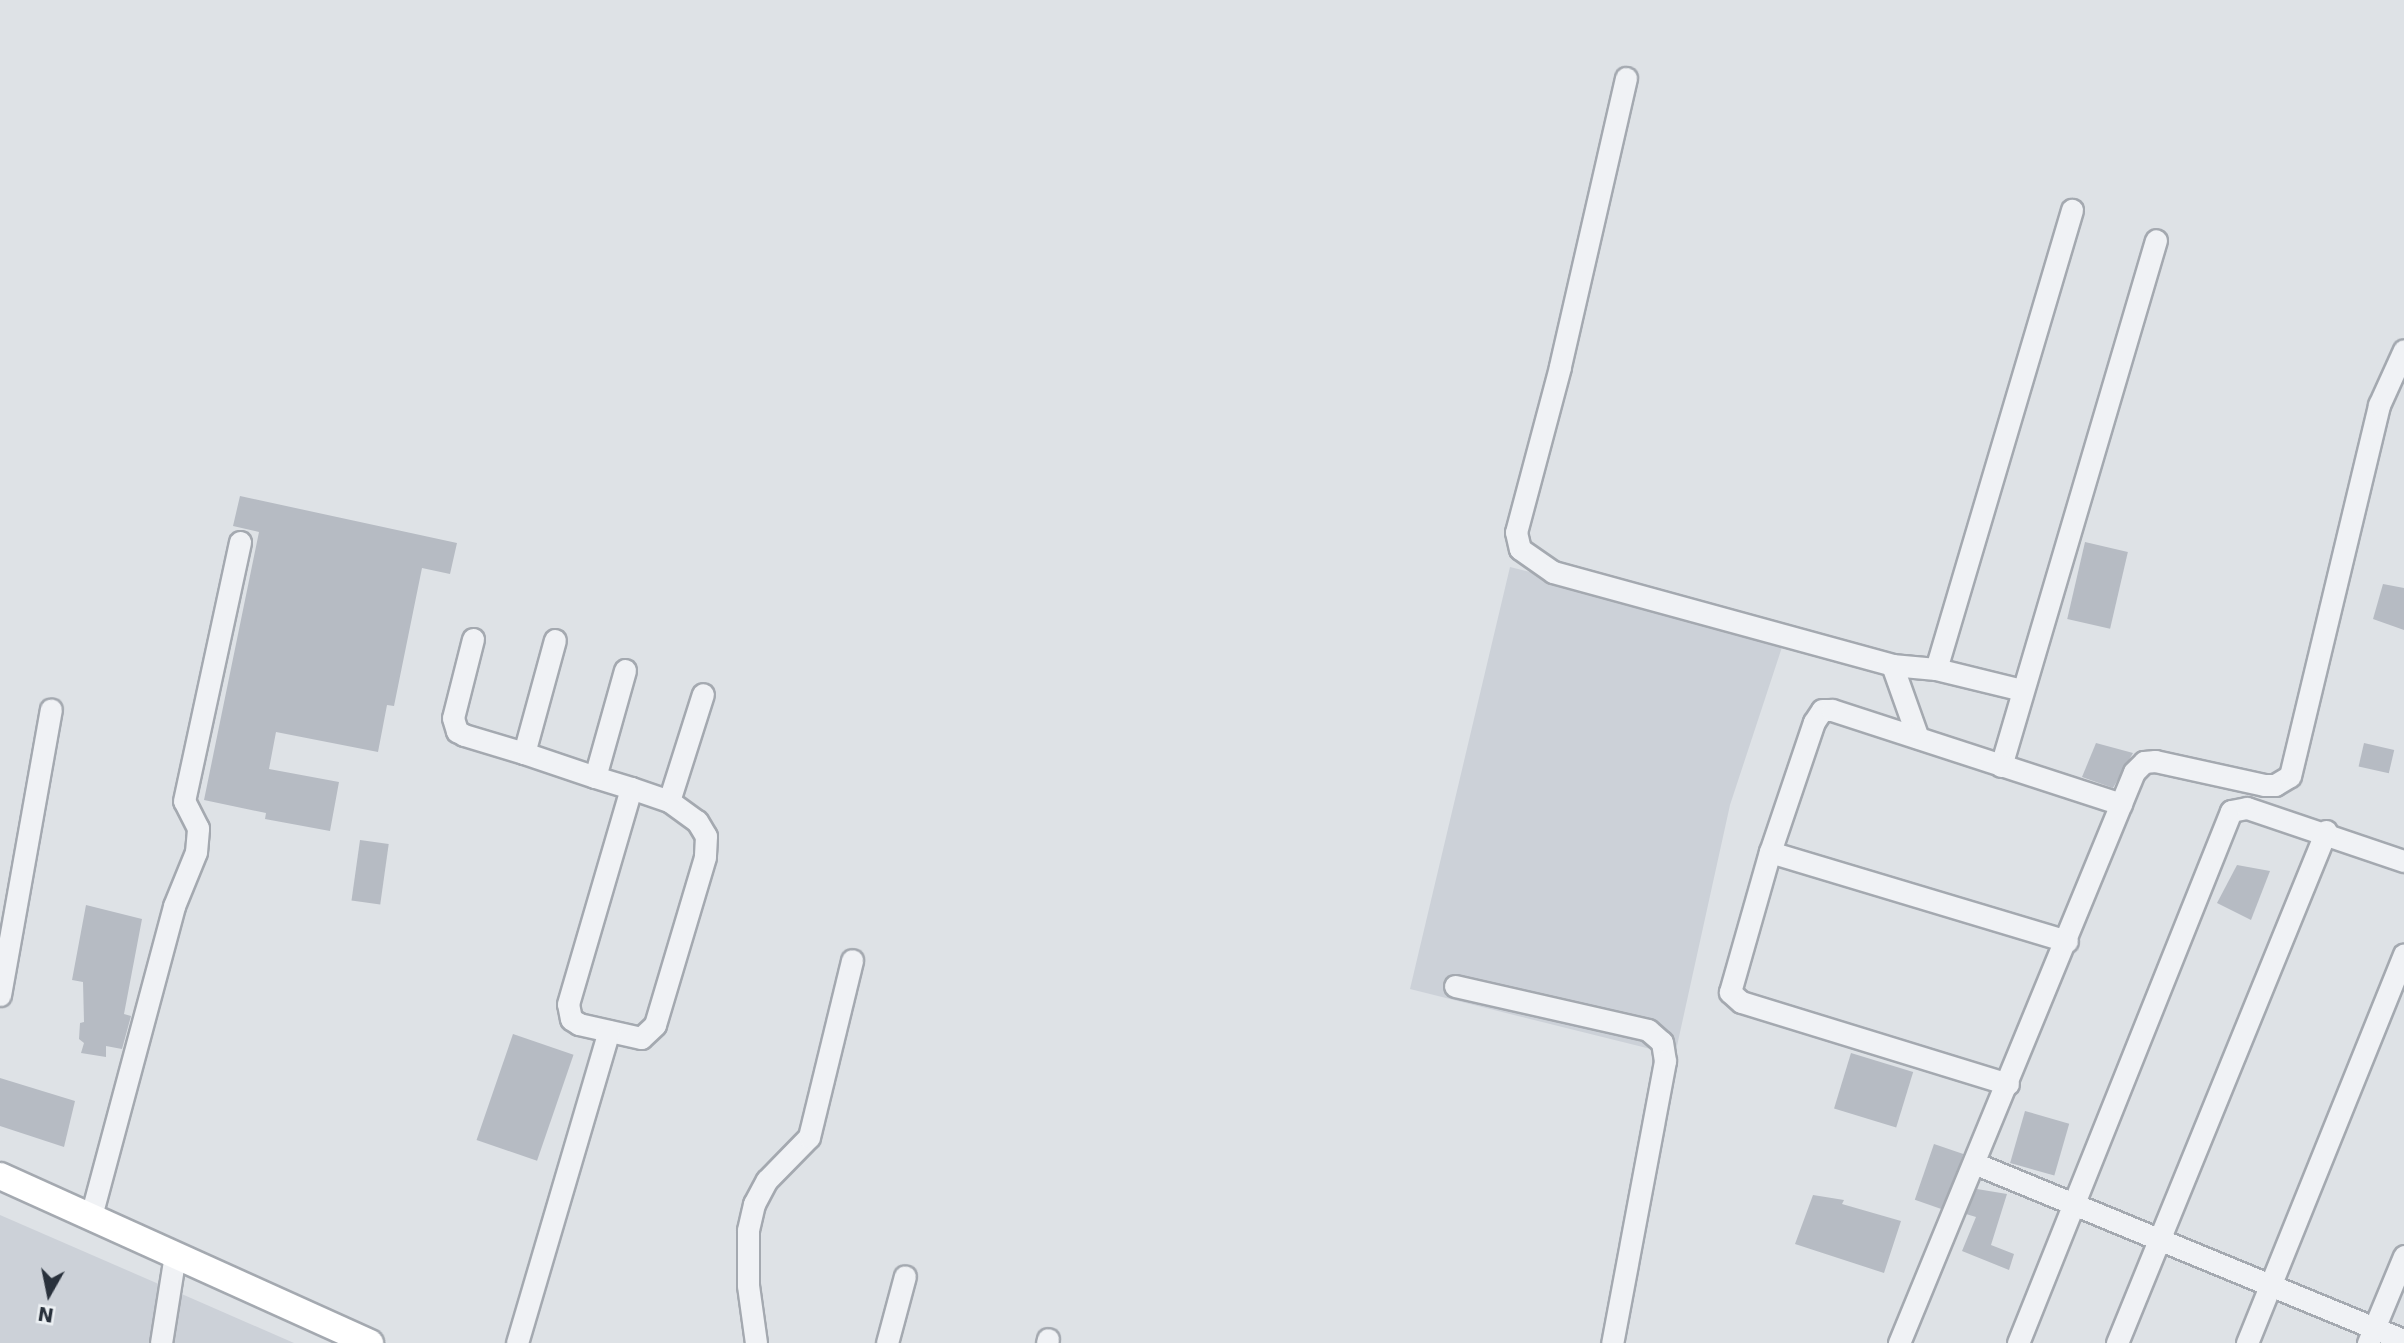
<!DOCTYPE html>
<html>
<head>
<meta charset="utf-8">
<style>
  body { margin:0 }
  #map { position:relative; width:2404px; height:1343px; overflow:hidden; background:#dee2e6; font-family:"DejaVu Sans",sans-serif }
  div>[style] { position:absolute }
  [style*='--x'] { left:calc(var(--x)*1px); top:calc(var(--y)*1px); width:calc(var(--w)*1px); rotate:calc(var(--a)*1deg) }
  .built>* { inset:0; background:#ccd1d8 }
  .building>* { inset:0; background:#b6bbc3; transform-origin:0 0 }
  .roads { filter:drop-shadow(2px 0 #a4a9b0) drop-shadow(-2px 0 #a4a9b0) drop-shadow(0 2px #a4a9b0) drop-shadow(0 -2px #a4a9b0) }
  .minor>* { height:21px; margin:-10.5px; padding:0 10.5px; transform-origin:10.5px; border-radius:10.5px; background:#f0f2f5 }
  .major>* { height:26px; margin:-13px; padding:0 13px; transform-origin:13px; border-radius:13px; background:#fff }
  span { translate:-50% -50%; white-space:nowrap; text-align:center; line-height:1.15; -webkit-text-stroke:6px #edf1f4; paint-order:stroke }
  .north { position:absolute; left:14px; top:1259px; width:70px; height:70px; -webkit-text-stroke:5px #edf1f4; paint-order:stroke; rotate:189deg; font-size:19px; font-weight:700; line-height:28px; text-align:center; color:#29313c }
  .north::after { content:''; display:block; margin:auto; width:24px; height:32px; background:#29313c; clip-path:polygon(50% 0,100% 100%,50% 72%,0 100%) }
</style>
</head>
<body>
<div id="map">
  <div class="built">
    <div style="clip-path:polygon(1510px 567px,1786px 635px,1730px 805px,1675px 1055px,1410px 989px)"></div>
    <div style="clip-path:polygon(0 1215px,184px 1295px,294px 1343px,0 1343px)"></div>
  </div>
  <div class="building">
    <div style="clip-path:polygon(240px 496px,457px 543px,450px 574px,422px 568px,394px 706px,387px 705px,378px 752px,276px 732px,269px 769px,339px 782px,330px 831px,265px 819px,266px 813px,204px 800px,259px 532px,233px 526px)"></div>
    <div style="left:2085px;top:542px;width:44px;height:79px;rotate:13deg"></div>
    <div style="clip-path:polygon(2383px 584px,2404px 588px,2404px 630px,2373px 619px)"></div>
    <div style="clip-path:polygon(2096px 743px,2133px 753px,2113px 788px,2082px 777px)"></div>
    <div style="left:2364px;top:743px;width:31px;height:24px;rotate:13deg"></div>
    <div style="left:360px;top:840px;width:29px;height:61px;rotate:8deg"></div>
    <div style="clip-path:polygon(2237px 865px,2270px 871px,2251px 920px,2217px 903px)"></div>
    <div style="clip-path:polygon(86px 905px,142px 919px,124px 1014px,131px 1016px,122px 1049px,106px 1046px,106px 1057px,81px 1053px,84px 1043px,79px 1039px,80px 1023px,84px 1022px,83px 982px,72px 980px)"></div>
    <div style="left:513px;top:1034px;width:64px;height:112px;rotate:19deg"></div>
    <div style="left:1851px;top:1053px;width:65px;height:58px;rotate:17deg"></div>
    <div style="clip-path:polygon(0 1078px,75px 1101px,64px 1147px,0 1126px)"></div>
    <div style="left:2025px;top:1111px;width:46px;height:54px;rotate:16deg"></div>
    <div style="left:1934px;top:1144px;width:31px;height:59px;rotate:19deg"></div>
    <div style="clip-path:polygon(1977px 1189px,2007px 1194px,1991px 1245px,2014px 1254px,2009px 1270px,1962px 1251px,1976px 1217px,1966px 1214px)"></div>
    <div style="clip-path:polygon(1813px 1195px,1844px 1200px,1842px 1204px,1901px 1221px,1884px 1273px,1795px 1244px)"></div>
  </div>
  <div class="roads">
    <div class="minor">
      <div style="--x:1626;--y:78;--w:296;--a:102.9"></div>
      <div style="--x:1560;--y:367;--w:171;--a:104.9"></div>
      <div style="--x:1516;--y:532;--w:17;--a:77"></div>
      <div style="--x:1520;--y:549;--w:40;--a:34.9"></div>
      <div style="--x:1553;--y:572;--w:352;--a:15.3"></div>
      <div style="--x:1892;--y:665;--w:44;--a:5.2"></div>
      <div style="--x:1936;--y:669;--w:89;--a:13.7"></div>
      <div style="--x:473;--y:639;--w:81;--a:104.2"></div>
      <div style="--x:453;--y:718;--w:14;--a:73"></div>
      <div style="--x:457;--y:731;--w:8;--a:30"></div>
      <div style="--x:464;--y:735;--w:63;--a:16.7"></div>
      <div style="--x:524;--y:753;--w:75;--a:18.7"></div>
      <div style="--x:595;--y:777;--w:38;--a:17"></div>
      <div style="--x:631;--y:788;--w:40;--a:18.9"></div>
      <div style="--x:669;--y:801;--w:34;--a:36"></div>
      <div style="--x:697;--y:821;--w:17;--a:59"></div>
      <div style="--x:706;--y:836;--w:21;--a:93"></div>
      <div style="--x:705;--y:857;--w:175;--a:106.6"></div>
      <div style="--x:655;--y:1025;--w:19;--a:137"></div>
      <div style="--x:641;--y:1038;--w:64;--a:-167.3"></div>
      <div style="--x:579;--y:1024;--w:9;--a:-148"></div>
      <div style="--x:571;--y:1019;--w:15;--a:-101"></div>
      <div style="--x:568;--y:1004;--w:225;--a:-73.7"></div>
      <div style="--x:1892;--y:665;--w:77;--a:70.4"></div>
      <div style="--x:1936;--y:669;--w:479;--a:-73.5"></div>
      <div style="--x:524;--y:753;--w:117;--a:-74.7"></div>
      <div style="--x:2001;--y:766;--w:548;--a:-73.58"></div>
      <div style="--x:595;--y:777;--w:111;--a:-74.3"></div>
      <div style="--x:669;--y:801;--w:112;--a:-72.4"></div>
      <div style="--x:1770;--y:852;--w:310;--a:16.7"></div>
      <div style="--x:1455;--y:986;--w:198;--a:12.8"></div>
      <div style="--x:1648;--y:1030;--w:18;--a:41"></div>
      <div style="--x:1662;--y:1042;--w:19;--a:81"></div>
      <div style="--x:1665;--y:1061;--w:287;--a:100.6"></div>
      <div style="--x:0;--y:995;--w:290;--a:-79.9"></div>
      <div style="--x:2008;--y:1084;--w:279;--a:-162.9"></div>
      <div style="--x:1741;--y:1002;--w:15;--a:-138"></div>
      <div style="--x:1730;--y:992;--w:146;--a:-74.1"></div>
      <div style="--x:1770;--y:852;--w:137;--a:-71.3"></div>
      <div style="--x:1814;--y:722;--w:14;--a:-56"></div>
      <div style="--x:1822;--y:710;--w:10;--a:0"></div>
      <div style="--x:1832;--y:710;--w:304;--a:18"></div>
      <div style="--x:1974;--y:1163;--w:465;--a:22.4"></div>
      <div style="--x:91;--y:1216;--w:321;--a:-75"></div>
      <div style="--x:174;--y:906;--w:58;--a:-67.8"></div>
      <div style="--x:196;--y:852;--w:24;--a:-85"></div>
      <div style="--x:198;--y:828;--w:30;--a:-117"></div>
      <div style="--x:184;--y:801;--w:265;--a:-77.8"></div>
      <div style="--x:161;--y:1343;--w:89;--a:-81"></div>
      <div style="--x:517;--y:1343;--w:325;--a:-73.6"></div>
      <div style="--x:756;--y:1343;--w:59;--a:-97.9"></div>
      <div style="--x:748;--y:1285;--w:55;--a:-90"></div>
      <div style="--x:748;--y:1230;--w:27;--a:-77"></div>
      <div style="--x:754;--y:1204;--w:27;--a:-62"></div>
      <div style="--x:767;--y:1180;--w:60;--a:-45.7"></div>
      <div style="--x:809;--y:1137;--w:182;--a:-76.3"></div>
      <div style="--x:887;--y:1343;--w:69;--a:-75"></div>
      <div style="--x:1047;--y:1343;--w:4;--a:-76"></div>
      <div style="--x:1899;--y:1343;--w:617;--a:-67.63"></div>
      <div style="--x:2134;--y:772;--w:14;--a:-45"></div>
      <div style="--x:2144;--y:762;--w:11;--a:-5"></div>
      <div style="--x:2155;--y:761;--w:112;--a:12.4"></div>
      <div style="--x:2264;--y:785;--w:11;--a:0"></div>
      <div style="--x:2275;--y:785;--w:17;--a:-31"></div>
      <div style="--x:2290;--y:776;--w:382;--a:-76.5"></div>
      <div style="--x:2379;--y:405;--w:60;--a:-65.6"></div>
      <div style="--x:2018;--y:1343;--w:573;--a:-68.18"></div>
      <div style="--x:2231;--y:811;--w:16;--a:-11"></div>
      <div style="--x:2247;--y:808;--w:166;--a:18.7"></div>
      <div style="--x:2117;--y:1343;--w:553;--a:-67.79"></div>
      <div style="--x:2247;--y:1343;--w:419;--a:-68"></div>
      <div style="--x:2368;--y:1343;--w:94;--a:-67.5"></div>
    </div>
    <div class="major">
      <div style="--x:0;--y:1176;--w:406;--a:24.3"></div>
    </div>
  </div>
  <div class="north">N</div>
</div>
</body>
</html>
